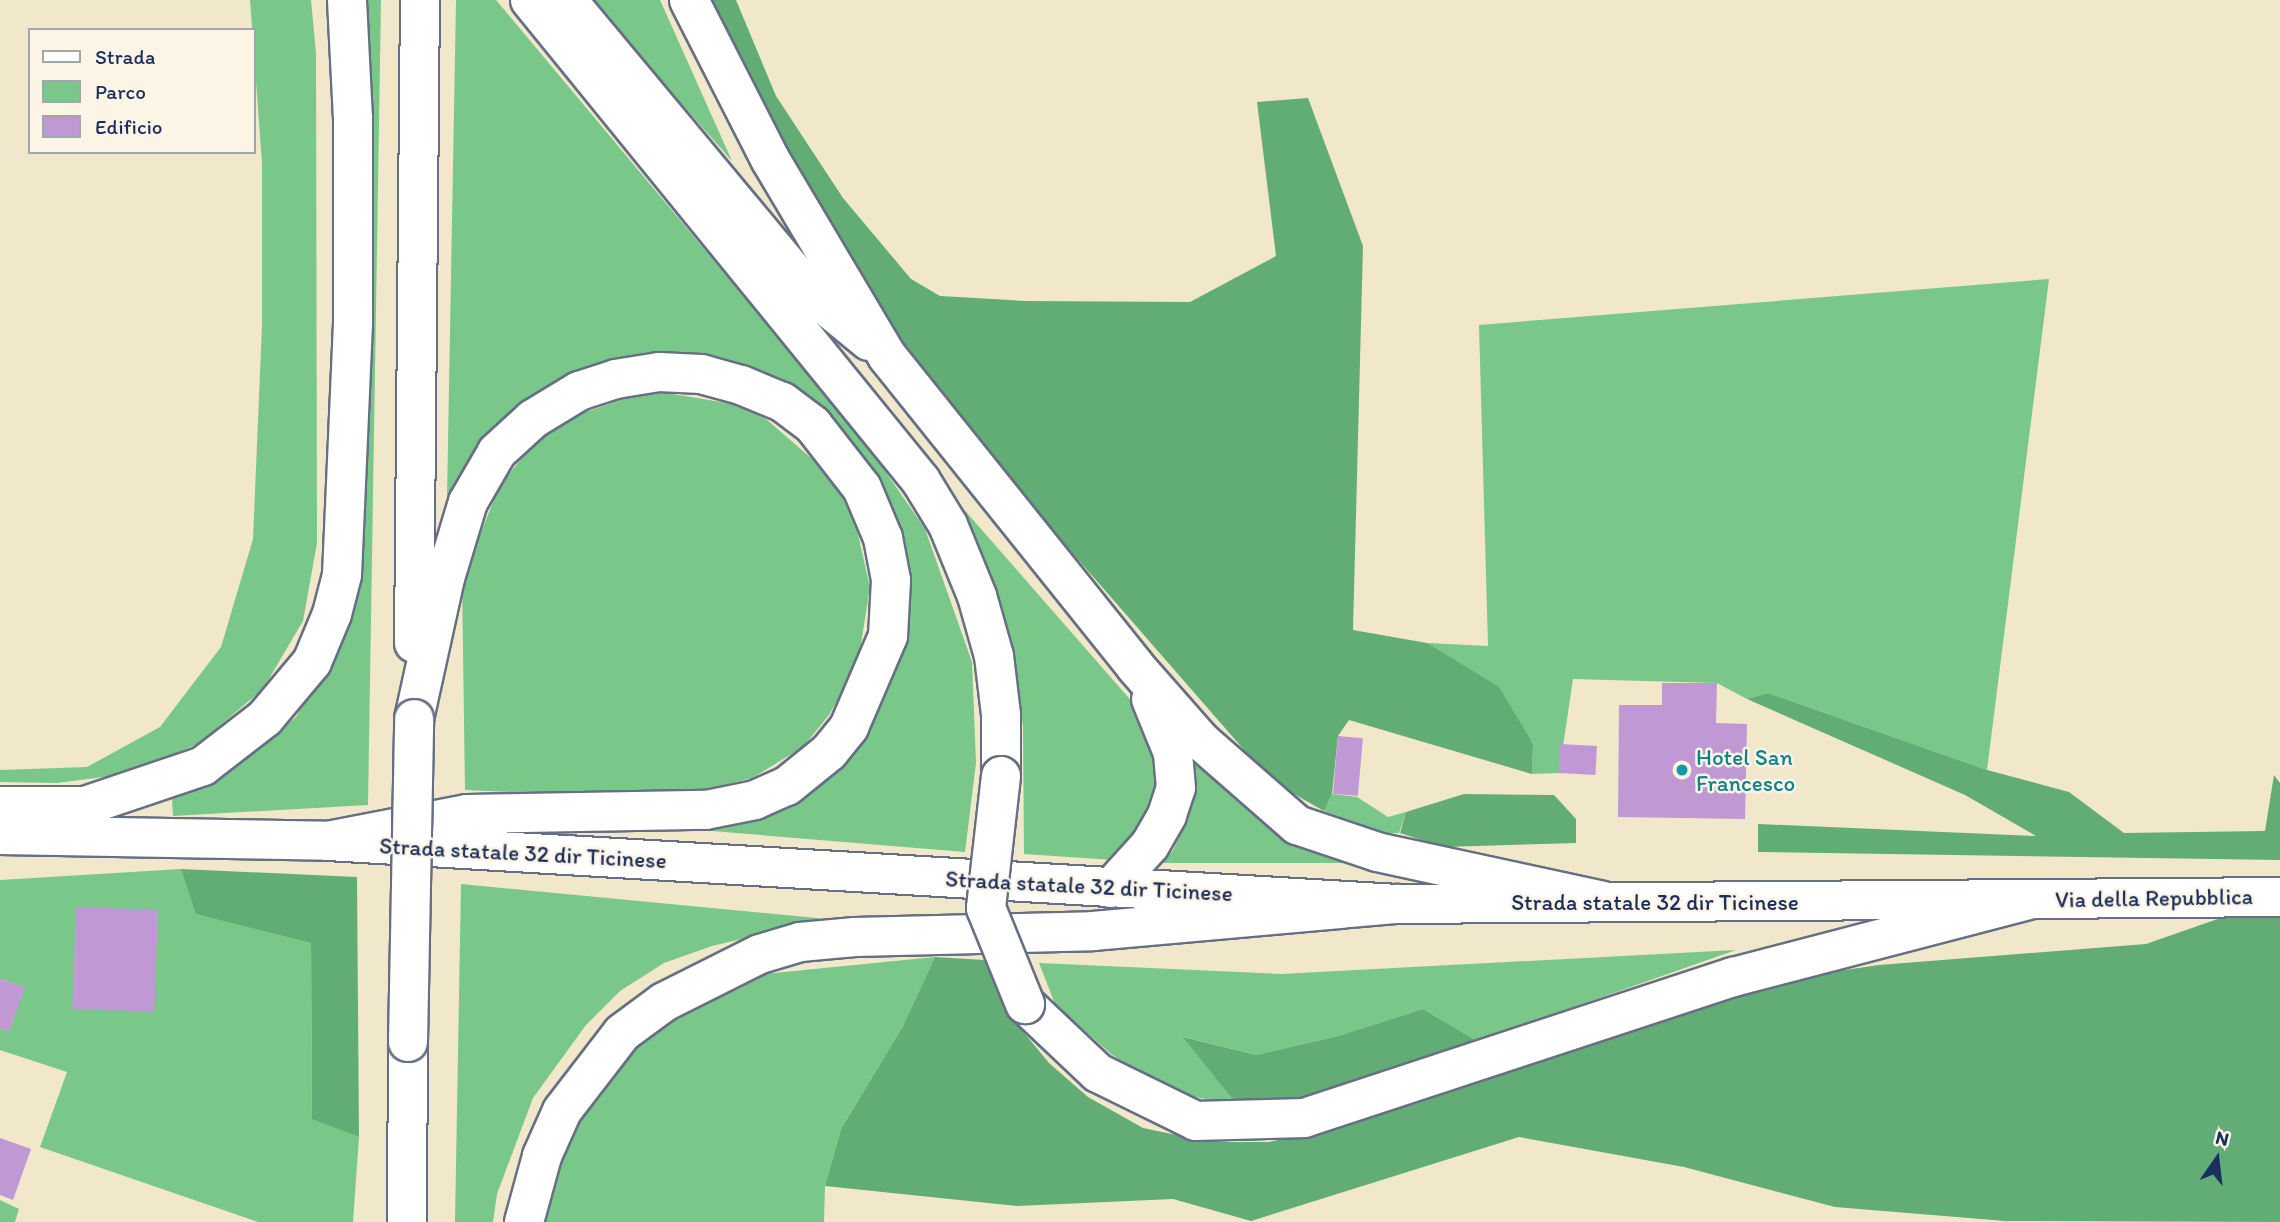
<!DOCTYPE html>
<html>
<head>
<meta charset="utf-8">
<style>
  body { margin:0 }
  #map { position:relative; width:2280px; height:1222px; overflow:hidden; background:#f1e7cb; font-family:Itim,sans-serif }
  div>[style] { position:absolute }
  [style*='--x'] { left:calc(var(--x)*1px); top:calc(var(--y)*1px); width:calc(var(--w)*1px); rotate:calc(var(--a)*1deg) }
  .green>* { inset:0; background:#79c889 }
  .forest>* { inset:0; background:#62ac75 }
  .building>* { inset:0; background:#c099d4; transform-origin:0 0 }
  .roads { filter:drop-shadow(2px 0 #666f84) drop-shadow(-2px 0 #666f84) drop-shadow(0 2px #666f84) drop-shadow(0 -2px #666f84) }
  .primary>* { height:38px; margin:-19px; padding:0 19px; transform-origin:19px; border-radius:19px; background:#fff }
  .highway>* { height:38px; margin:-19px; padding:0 19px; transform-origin:19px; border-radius:19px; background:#fff }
  .bridges { filter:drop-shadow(2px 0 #666f84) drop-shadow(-2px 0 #666f84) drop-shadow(0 2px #666f84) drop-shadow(0 -2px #666f84) }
  .highway-bridge>* { height:38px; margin:-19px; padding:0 19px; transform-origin:19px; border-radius:19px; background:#fff }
  .dots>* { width:19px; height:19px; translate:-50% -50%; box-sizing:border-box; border:4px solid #fcf5e5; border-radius:50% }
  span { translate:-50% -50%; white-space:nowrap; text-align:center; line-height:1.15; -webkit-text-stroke:5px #fcf5e5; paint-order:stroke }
  .culture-label { font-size:23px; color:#0d838f }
  .left { translate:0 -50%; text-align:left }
  .street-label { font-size:23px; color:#1b2f5e }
  .legend { position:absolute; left:28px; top:28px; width:228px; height:126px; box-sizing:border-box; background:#fcf5e5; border:2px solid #a2a6af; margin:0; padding:9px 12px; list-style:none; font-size:21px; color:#1b2f5e }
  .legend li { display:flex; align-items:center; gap:14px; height:35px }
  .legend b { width:35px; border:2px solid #a2a6af }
  .north { position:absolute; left:2182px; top:1124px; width:70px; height:70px; -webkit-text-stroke:5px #fcf5e5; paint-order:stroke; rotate:14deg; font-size:19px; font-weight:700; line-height:28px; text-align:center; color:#1b2f5e }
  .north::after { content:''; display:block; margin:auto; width:24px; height:32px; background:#1b2f5e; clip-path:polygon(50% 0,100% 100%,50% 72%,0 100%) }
</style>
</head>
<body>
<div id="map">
  <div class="green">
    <div style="clip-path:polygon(250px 0,311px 0,316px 53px,317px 543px,303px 621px,263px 689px,199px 743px,134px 773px,57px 783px,0 782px,0 770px,87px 767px,160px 727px,221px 647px,253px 539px,262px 326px,262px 163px)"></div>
    <div style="clip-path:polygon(358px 0,381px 0,368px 805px,173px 816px,172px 799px,232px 771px,296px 717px,329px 660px)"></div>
    <div style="clip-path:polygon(456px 0,496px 0,863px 439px,925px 529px,972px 662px,976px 763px,965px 852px,700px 830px,763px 815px,845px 764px,899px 665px,908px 601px,875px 479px,855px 444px,816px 406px,582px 374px,536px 393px,499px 427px,447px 498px)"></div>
    <div style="clip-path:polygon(590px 0,660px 0,732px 161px)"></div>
    <div style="clip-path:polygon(2049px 279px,1987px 770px,1768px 693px,1747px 699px,1717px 683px,1573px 679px,1559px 773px,1532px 774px,1533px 743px,1427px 643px,1488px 646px,1479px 325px)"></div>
    <div style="clip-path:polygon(661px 392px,733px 404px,766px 419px,826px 471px,854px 517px,870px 587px,858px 663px,829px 715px,803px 747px,752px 778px,667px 799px,465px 790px,462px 579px,500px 485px,535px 442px,571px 417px,624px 399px)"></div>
    <div style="clip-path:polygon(933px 474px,1142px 713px,1152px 737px,1157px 775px,1154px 804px,1150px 821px,1113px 860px,1024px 854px,1023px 726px,1008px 628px,992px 582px)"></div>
    <div style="clip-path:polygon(1188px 744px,1210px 774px,1278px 832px,1352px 863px,1158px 863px,1172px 852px,1185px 826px,1190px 806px)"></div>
    <div style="clip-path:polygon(1332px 794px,1357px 797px,1388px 817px,1406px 812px,1399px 833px,1379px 833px,1324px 811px)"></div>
    <div style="clip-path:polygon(181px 869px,197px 914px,311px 943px,312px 1118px,359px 1137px,353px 1222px,258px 1222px,40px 1147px,67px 1072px,0 1050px,0 1028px,9px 1031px,24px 987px,0 979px,0 880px)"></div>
    <div style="clip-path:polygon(461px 884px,827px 919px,712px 946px,664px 963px,620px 991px,586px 1025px,533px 1098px,497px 1194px,493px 1222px,455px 1222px)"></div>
    <div style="clip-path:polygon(1736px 950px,1477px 1041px,1423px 1009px,1338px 1036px,1256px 1055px,1184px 1037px,1238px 1106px,1191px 1096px,1151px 1081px,1111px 1054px,1055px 1004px,1039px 963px,1281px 974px)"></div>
    <div style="clip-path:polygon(935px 957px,903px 1026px,841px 1129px,825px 1186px,824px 1222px,543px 1222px,569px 1134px,616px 1056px,680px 1010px,764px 974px)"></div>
    <div style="clip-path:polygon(0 1200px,19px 1209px,15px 1222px,0 1222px)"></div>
  </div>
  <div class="forest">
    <div style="clip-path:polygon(706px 0,736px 0,776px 96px,843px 198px,911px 279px,940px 296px,1025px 301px,1190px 302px,1276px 256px,1257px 102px,1308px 98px,1363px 246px,1353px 630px,1427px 643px,1499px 687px,1533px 744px,1532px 774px,1349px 720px,1338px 736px,1332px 794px,1324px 811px,1287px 790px,1245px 751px,1048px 525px,885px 328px,788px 172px)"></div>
    <div style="clip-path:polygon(1768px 693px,1987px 770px,2069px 792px,2124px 833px,2265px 831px,2274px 775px,2280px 783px,2280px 860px,1758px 852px,1758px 824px,2036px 836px,1965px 795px,1747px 699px)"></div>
    <div style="clip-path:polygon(1464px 794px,1554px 795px,1576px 819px,1576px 843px,1443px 847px,1400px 833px,1406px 812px)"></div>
    <div style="clip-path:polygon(181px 869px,357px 877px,359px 1137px,312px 1119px,311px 943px,196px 914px)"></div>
    <div style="clip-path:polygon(2280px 906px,2280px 1222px,2005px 1221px,1835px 1207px,1684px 1167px,1519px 1137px,1251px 1221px,1173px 1199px,1017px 1206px,825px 1186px,841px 1129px,903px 1026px,935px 957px,984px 960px,1006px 1011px,1049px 1063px,1088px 1097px,1143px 1128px,1210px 1142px,1269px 1142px,1343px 1126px,1452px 1084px,1776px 980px,1879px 965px,2146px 944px,2252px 907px)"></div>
    <div style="clip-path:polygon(1423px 1009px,1477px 1041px,1317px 1100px,1238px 1106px,1183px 1037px,1256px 1055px,1338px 1036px)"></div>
  </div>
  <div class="building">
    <div style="clip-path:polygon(1662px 683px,1717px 683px,1716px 723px,1747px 724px,1745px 819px,1618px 817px,1619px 705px,1662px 705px)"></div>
    <div style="left:1338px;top:736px;width:25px;height:58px;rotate:5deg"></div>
    <div style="left:1560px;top:744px;width:37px;height:29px;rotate:3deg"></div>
    <div style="left:76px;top:907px;width:82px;height:102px;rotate:2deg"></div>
    <div style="clip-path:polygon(0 979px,25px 987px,9px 1032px,0 1028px)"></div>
    <div style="clip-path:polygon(0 1138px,31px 1149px,13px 1200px,0 1195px)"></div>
  </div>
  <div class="roads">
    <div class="primary">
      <div style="--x:0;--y:835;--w:328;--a:1"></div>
      <div style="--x:328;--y:841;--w:1072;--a:3.37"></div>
      <div style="--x:1398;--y:904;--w:882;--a:-0.45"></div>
    </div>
    <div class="highway">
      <div style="--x:530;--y:0;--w:620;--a:50.89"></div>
      <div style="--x:921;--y:481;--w:52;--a:58.5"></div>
      <div style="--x:948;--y:525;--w:77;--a:67.8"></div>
      <div style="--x:977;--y:596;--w:62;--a:74.2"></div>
      <div style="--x:994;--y:656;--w:59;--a:83.2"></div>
      <div style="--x:1001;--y:715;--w:61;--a:90"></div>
      <div style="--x:567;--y:0;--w:386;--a:50.2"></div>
      <div style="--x:814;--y:296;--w:71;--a:39.3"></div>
      <div style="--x:689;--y:0;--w:178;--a:63"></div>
      <div style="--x:770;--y:159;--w:229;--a:59.3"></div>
      <div style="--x:887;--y:356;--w:397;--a:51.3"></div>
      <div style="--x:1135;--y:666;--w:100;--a:48.7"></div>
      <div style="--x:1201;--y:741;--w:128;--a:41.2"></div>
      <div style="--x:1297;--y:825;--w:84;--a:18.6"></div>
      <div style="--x:1377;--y:852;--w:231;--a:12.2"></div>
      <div style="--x:414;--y:643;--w:643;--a:-89.47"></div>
      <div style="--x:0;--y:806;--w:85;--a:0"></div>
      <div style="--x:85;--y:806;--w:125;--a:-18.7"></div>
      <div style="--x:203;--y:766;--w:78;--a:-37.7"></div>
      <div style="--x:265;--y:718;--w:73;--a:-50"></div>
      <div style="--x:312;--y:662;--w:52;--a:-67.4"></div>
      <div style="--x:332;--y:614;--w:40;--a:-75.6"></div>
      <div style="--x:342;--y:575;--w:251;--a:-87.5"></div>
      <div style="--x:353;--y:324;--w:205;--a:-90"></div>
      <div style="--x:353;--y:119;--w:119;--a:-92.9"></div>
      <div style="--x:328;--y:841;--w:142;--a:-11"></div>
      <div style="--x:467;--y:814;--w:239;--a:-1"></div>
      <div style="--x:706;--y:810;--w:50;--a:-11.5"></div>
      <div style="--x:755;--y:800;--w:35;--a:-24"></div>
      <div style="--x:787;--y:786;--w:54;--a:-39"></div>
      <div style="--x:829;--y:752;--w:32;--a:-51"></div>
      <div style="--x:849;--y:727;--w:99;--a:-66.8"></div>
      <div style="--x:888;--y:636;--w:56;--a:-86.9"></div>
      <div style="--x:891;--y:580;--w:43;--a:-100.8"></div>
      <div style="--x:883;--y:538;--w:54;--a:-112.8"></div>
      <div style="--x:862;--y:488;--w:80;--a:-127.9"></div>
      <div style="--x:813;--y:425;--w:39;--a:-143"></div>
      <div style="--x:782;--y:402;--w:44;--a:-157.5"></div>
      <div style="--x:741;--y:385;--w:41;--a:-164.6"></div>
      <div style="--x:701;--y:374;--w:42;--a:-177.3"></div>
      <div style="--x:659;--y:372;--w:44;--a:170.8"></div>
      <div style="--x:616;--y:379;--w:39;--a:162"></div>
      <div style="--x:579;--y:391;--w:54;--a:148.7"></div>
      <div style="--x:533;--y:419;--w:49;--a:137.5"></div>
      <div style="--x:497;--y:452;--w:58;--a:120.1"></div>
      <div style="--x:468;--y:502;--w:79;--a:106.8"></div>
      <div style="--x:445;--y:578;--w:144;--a:102.4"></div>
      <div style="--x:1111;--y:888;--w:58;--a:-47.8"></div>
      <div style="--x:1150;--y:845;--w:34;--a:-60"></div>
      <div style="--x:1167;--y:815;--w:28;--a:-72"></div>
      <div style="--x:1176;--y:788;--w:35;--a:-95"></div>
      <div style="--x:1173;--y:753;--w:58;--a:-112.2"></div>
      <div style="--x:1025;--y:1004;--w:100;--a:43.4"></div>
      <div style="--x:1098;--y:1073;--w:109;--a:26.1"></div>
      <div style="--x:1196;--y:1121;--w:108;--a:-1.6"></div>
      <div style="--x:1304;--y:1118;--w:452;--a:-18.2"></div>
      <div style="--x:1733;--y:977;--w:305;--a:-14.6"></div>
      <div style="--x:407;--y:1222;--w:180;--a:-89.7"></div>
      <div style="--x:524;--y:1222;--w:68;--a:-74.7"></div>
      <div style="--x:542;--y:1156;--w:49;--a:-66"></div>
      <div style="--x:562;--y:1111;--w:98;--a:-52.4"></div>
      <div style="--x:622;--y:1033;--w:52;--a:-36.4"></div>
      <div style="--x:664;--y:1002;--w:107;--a:-26.6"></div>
      <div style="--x:760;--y:954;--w:42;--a:-16.7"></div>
      <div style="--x:800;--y:942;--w:55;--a:-5.2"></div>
      <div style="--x:855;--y:937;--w:238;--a:-1.4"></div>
      <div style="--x:1093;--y:931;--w:306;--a:-5.1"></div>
    </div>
  </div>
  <div class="bridges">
    <div class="highway-bridge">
      <div style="--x:1001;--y:776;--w:133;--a:96.5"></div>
      <div style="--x:986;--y:908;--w:104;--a:67.9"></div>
      <div style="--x:408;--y:1042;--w:323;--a:-88.9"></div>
    </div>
  </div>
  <div class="dots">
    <div style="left:1682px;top:770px;background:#0f9aa8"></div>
  </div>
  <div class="culture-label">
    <span class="left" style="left:1696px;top:770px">Hotel San<br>Francesco</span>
  </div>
  <div class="street-label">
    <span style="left:523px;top:853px;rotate:3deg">Strada statale 32 dir Ticinese</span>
    <span style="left:1089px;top:886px;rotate:3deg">Strada statale 32 dir Ticinese</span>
    <span style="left:2154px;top:898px;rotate:-1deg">Via della Repubblica</span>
    <span style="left:1655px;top:902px">Strada statale 32 dir Ticinese</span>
  </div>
  <ul class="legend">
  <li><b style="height:9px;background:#fff"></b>Strada</li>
  <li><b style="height:19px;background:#79c889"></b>Parco</li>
  <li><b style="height:19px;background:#c099d4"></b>Edificio</li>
  </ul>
  <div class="north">N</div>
</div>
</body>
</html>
